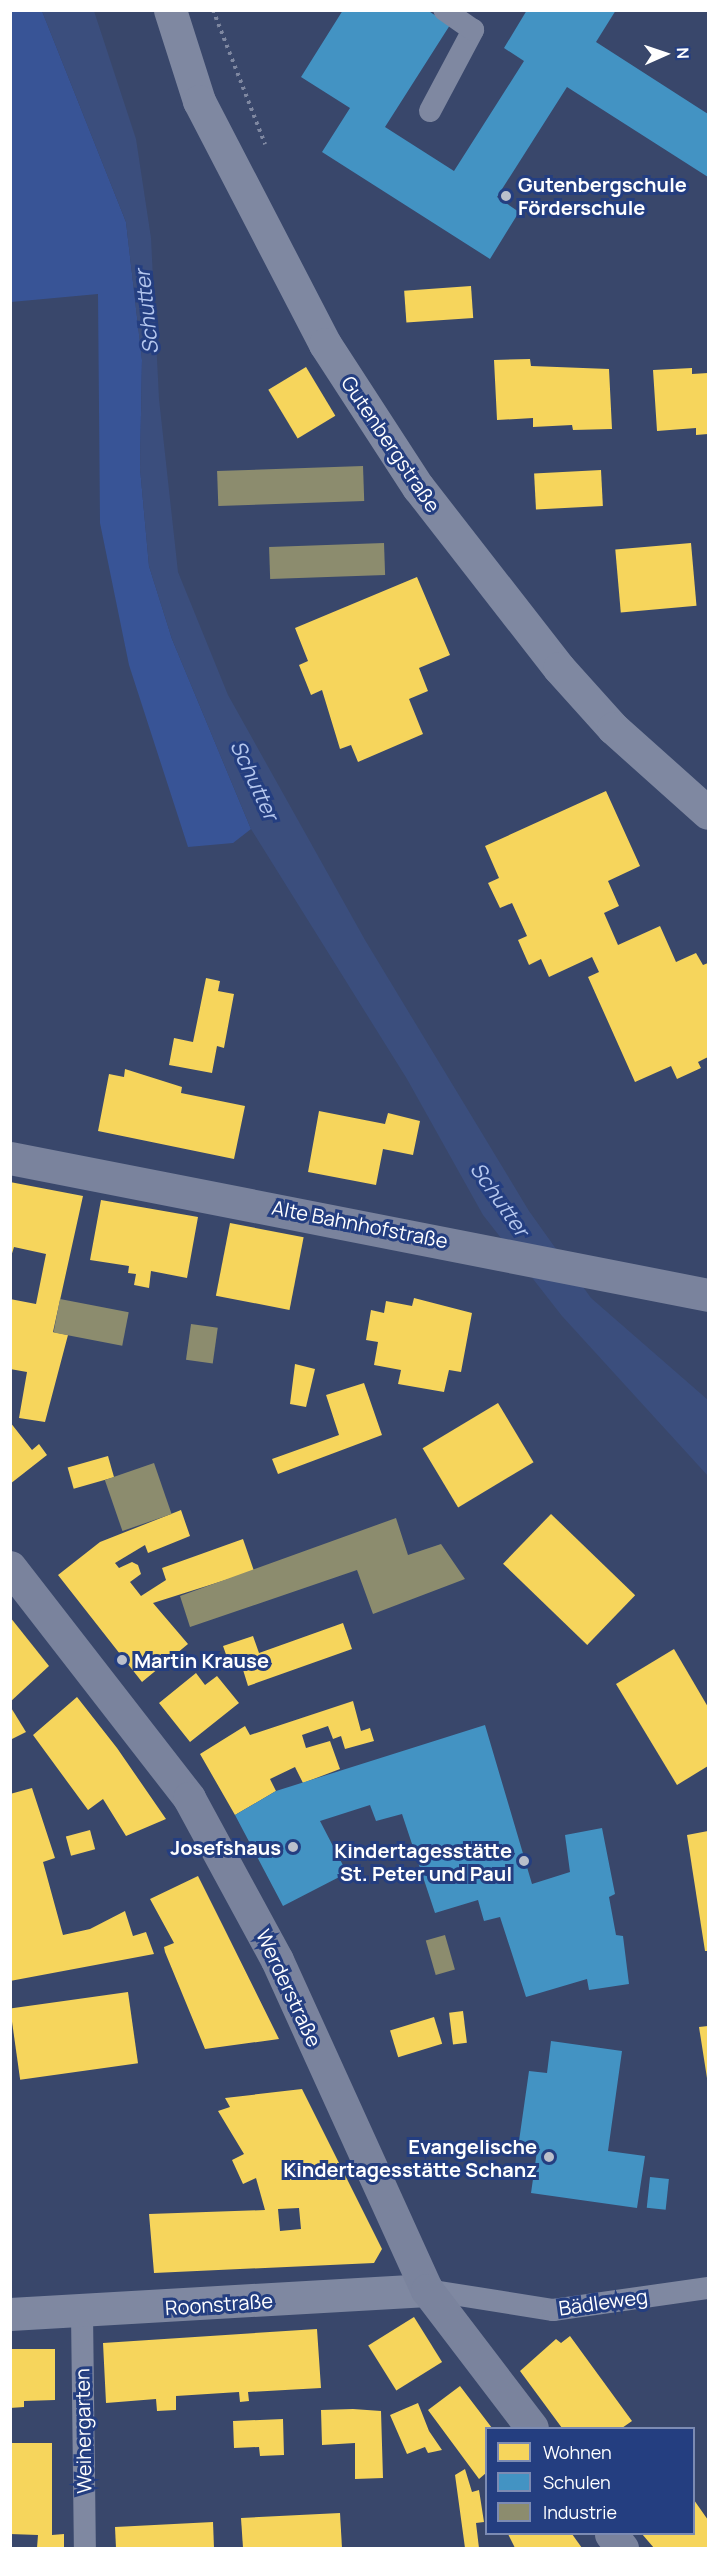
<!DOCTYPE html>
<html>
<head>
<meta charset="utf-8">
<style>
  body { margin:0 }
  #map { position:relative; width:719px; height:2559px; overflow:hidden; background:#39476b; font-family:Manrope,sans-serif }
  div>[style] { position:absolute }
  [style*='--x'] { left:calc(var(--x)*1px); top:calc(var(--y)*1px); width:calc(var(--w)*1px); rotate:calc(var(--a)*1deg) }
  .green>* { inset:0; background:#385496 }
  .water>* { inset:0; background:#3b4e7d }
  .homes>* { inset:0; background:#f6d55c; transform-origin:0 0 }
  .schools>* { inset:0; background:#4393c3; transform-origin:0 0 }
  .industry>* { inset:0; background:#8c8c6e; transform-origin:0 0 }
  .path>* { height:4px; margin-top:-2px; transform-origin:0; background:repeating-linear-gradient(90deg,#7f88a1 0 3px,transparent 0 7.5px) }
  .lane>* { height:22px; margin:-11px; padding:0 11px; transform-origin:11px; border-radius:11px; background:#7f88a1 }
  .street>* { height:33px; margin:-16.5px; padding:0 16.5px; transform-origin:16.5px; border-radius:16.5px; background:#7f88a1 }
  .secondary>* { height:33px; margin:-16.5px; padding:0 16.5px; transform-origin:16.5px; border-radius:16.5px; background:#7a839d }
  .dots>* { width:16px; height:16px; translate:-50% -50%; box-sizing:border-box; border:3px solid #243e80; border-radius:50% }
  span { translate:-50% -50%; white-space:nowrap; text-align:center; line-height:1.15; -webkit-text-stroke:6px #243e80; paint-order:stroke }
  .poi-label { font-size:20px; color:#fff; font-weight:700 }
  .left { translate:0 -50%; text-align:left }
  .right { translate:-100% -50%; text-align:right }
  .street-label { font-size:20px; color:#fff }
  .water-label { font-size:21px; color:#b5c7ee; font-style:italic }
  .frame { position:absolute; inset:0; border:12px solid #fff; pointer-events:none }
  .legend { position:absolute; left:485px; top:2427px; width:210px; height:108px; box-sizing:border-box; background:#243e80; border:2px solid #7c8bb3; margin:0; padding:8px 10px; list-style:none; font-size:18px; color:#fff }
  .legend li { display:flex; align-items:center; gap:12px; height:30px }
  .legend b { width:30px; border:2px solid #7c8bb3 }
  .north { position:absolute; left:635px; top:24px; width:60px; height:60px; -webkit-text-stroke:4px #243e80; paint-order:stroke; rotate:87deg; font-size:16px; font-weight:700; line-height:24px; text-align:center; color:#fff }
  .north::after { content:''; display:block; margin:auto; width:21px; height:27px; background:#fff; clip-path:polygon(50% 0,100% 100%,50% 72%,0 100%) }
</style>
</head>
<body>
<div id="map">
  <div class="green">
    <div style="clip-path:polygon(11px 11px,42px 11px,126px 222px,142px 360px,140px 468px,149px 566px,172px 639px,251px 829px,233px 843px,188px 847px,129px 665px,100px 523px,98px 294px,11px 302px)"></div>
  </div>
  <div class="water">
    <div style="clip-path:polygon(42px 11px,94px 11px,136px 139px,151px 238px,159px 399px,178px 572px,228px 695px,365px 940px,529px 1211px,591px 1298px,708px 1400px,708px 1476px,562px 1316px,483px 1215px,407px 1079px,251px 829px,172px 639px,149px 566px,140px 468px,142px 360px,126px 222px)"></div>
  </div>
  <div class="homes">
    <div style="left:471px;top:286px;width:32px;height:67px;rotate:86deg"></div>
    <div style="clip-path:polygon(530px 359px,531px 366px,609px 369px,612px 429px,573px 430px,572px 425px,533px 427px,533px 418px,497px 420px,494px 360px)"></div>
    <div style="left:306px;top:367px;width:57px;height:44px;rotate:59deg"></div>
    <div style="clip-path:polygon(692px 368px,692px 374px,708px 373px,708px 434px,696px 435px,696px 428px,657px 431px,653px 370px)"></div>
    <div style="left:601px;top:470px;width:36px;height:67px;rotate:87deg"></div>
    <div style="left:691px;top:543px;width:63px;height:76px;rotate:85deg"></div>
    <div style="clip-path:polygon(417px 577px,450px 655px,419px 668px,428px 691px,409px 699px,423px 734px,358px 762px,351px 745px,340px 749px,322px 690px,311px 695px,299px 665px,308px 661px,295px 628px)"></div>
    <div style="clip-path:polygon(606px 791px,640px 866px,608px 881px,619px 906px,604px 913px,618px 945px,660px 926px,676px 962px,696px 953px,703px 965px,708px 963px,708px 1057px,698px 1062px,701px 1068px,677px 1079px,671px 1066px,635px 1082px,588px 977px,599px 972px,592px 957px,549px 977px,541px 959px,529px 965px,518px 940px,527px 936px,512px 903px,500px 908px,488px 883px,499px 878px,485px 846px)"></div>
    <div style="clip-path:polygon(206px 978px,220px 981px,218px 991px,234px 994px,224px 1048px,217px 1046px,212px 1073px,169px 1065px,174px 1038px,193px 1042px)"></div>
    <div style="clip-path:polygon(125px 1069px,182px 1087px,181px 1093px,245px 1106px,234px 1159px,98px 1131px,109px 1074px,124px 1077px)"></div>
    <div style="clip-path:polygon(319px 1111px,385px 1124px,388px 1113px,420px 1121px,413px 1155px,383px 1149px,376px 1185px,308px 1172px)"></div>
    <div style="clip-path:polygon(10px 1182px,83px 1196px,53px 1332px,68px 1335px,45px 1422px,19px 1418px,27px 1372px,10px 1369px,10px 1299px,36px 1304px,46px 1254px,14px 1247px,10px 1260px)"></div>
    <div style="clip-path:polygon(101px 1200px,198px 1217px,187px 1278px,151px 1271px,149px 1288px,134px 1285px,136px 1274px,128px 1273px,129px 1266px,90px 1260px)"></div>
    <div style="left:230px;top:1223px;width:75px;height:74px;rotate:11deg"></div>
    <div style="clip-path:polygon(414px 1298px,472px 1313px,461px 1372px,449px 1370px,444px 1392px,398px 1384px,401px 1370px,374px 1365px,378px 1342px,366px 1340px,371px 1310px,384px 1313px,386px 1301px,412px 1306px)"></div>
    <div style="clip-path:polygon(295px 1364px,315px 1369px,306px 1407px,290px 1404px)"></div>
    <div style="clip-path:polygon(364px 1383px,382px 1435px,278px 1474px,272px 1459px,339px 1435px,326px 1395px)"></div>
    <div style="left:498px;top:1403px;width:69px;height:88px;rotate:59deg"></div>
    <div style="clip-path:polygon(10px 1422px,32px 1450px,39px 1444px,47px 1455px,10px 1484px)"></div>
    <div style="left:108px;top:1456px;width:22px;height:42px;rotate:74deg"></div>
    <div style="clip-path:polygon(181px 1510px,190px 1536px,148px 1553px,145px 1545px,115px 1563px,119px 1568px,132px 1562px,138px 1565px,141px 1574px,130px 1582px,141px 1596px,166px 1580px,162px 1568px,243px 1539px,254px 1571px,153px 1603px,188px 1644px,142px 1682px,58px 1575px,100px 1542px)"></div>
    <div style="left:551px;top:1514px;width:117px;height:69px;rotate:44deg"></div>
    <div style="clip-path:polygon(10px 1617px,49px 1666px,10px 1702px)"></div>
    <div style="clip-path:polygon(343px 1623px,352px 1649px,248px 1686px,240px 1660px,229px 1663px,223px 1646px,253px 1636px,259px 1653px)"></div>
    <div style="clip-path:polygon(674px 1649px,708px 1707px,708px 1766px,677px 1785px,616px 1684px)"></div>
    <div style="clip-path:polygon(196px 1673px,205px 1685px,217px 1676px,239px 1703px,190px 1742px,159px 1703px)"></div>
    <div style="clip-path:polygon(77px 1697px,117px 1748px,166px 1819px,126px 1836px,103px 1799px,88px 1810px,33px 1735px)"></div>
    <div style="clip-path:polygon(353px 1701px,361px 1731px,370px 1728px,374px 1741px,345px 1749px,341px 1736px,333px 1739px,328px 1726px,302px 1735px,306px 1748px,330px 1741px,340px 1769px,303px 1783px,295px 1767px,270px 1779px,276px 1791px,235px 1815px,200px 1754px,245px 1726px,250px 1735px)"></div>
    <div style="clip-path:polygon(10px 1706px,26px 1732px,10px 1740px)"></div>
    <div style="clip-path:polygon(32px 1788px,55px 1858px,43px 1862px,63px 1935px,90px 1929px,125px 1911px,133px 1936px,146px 1932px,154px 1954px,10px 1981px,10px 1794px)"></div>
    <div style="left:90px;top:1830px;width:20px;height:25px;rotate:75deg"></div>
    <div style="clip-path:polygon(708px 1831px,708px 1951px,705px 1951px,687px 1835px)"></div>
    <div style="clip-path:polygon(198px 1876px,224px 1928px,279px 2039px,205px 2049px,165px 1952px,164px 1947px,174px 1943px,150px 1899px)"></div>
    <div style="left:128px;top:1992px;width:72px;height:119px;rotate:82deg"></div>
    <div style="left:463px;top:2011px;width:32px;height:14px;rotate:83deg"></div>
    <div style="left:434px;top:2017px;width:28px;height:46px;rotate:73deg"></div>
    <div style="clip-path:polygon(708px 2026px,708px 2078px,707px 2078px,699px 2027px)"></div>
    <div style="clip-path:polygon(evenodd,302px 2089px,382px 2249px,374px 2263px,154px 2273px,149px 2214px,265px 2210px,256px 2178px,243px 2184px,232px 2160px,244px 2154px,218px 2111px,230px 2107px,225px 2098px,302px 2089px,299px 2208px,301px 2229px,280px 2231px,278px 2209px,299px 2208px)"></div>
    <div style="left:414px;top:2317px;width:53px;height:54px;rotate:58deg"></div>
    <div style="clip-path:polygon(317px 2329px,321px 2388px,248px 2392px,249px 2401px,240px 2402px,239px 2392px,176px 2396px,176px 2410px,157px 2411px,156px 2399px,106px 2403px,103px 2343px)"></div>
    <div style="clip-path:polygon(570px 2336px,632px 2421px,622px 2428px,562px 2428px,520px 2371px,556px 2339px,561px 2343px)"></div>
    <div style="clip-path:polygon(10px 2349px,55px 2349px,55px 2400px,24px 2401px,24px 2407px,10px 2408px)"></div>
    <div style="clip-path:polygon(460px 2386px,492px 2428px,486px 2428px,486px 2473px,479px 2479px,428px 2410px)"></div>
    <div style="clip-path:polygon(418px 2403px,429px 2431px,442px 2450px,428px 2453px,425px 2447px,407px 2454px,390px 2415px)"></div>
    <div style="clip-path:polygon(353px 2409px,381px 2411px,383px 2478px,355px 2479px,355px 2443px,322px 2445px,321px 2410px)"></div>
    <div style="clip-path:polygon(283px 2419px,284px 2455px,260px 2456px,259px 2447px,234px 2448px,233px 2421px)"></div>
    <div style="clip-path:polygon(10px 2443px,52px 2443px,52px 2535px,64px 2534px,64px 2548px,37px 2548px,38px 2535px,10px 2534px)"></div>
    <div style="clip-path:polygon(465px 2469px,472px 2492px,479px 2490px,484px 2522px,476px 2523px,479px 2548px,465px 2548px,455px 2475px)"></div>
    <div style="clip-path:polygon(694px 2500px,708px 2520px,708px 2548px,654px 2548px,642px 2534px,694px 2534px)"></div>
    <div style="clip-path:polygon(340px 2513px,342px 2548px,243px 2548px,241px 2518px)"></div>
    <div style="clip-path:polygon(213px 2522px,214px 2548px,116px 2548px,115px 2527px)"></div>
    <div style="clip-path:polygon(508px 2534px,572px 2534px,582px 2548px,515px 2548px)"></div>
  </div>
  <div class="schools">
    <div style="clip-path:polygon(343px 10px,427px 10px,450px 25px,385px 127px,454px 171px,524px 61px,504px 48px,527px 10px,616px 10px,596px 42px,708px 114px,708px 177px,567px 87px,497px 197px,519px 212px,490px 259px,322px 152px,350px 108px,301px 77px)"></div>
    <div style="clip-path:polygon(485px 1725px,532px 1884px,570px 1872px,565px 1835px,602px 1828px,615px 1894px,609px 1897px,616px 1935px,623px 1936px,629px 1984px,589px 1990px,587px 1979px,526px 1997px,500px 1917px,484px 1921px,478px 1900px,435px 1913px,402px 1814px,376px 1821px,370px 1805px,320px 1821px,347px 1873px,283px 1906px,235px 1815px,276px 1791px)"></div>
    <div style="clip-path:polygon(551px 2041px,622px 2051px,608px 2151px,645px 2156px,637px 2208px,531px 2193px,538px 2144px,519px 2141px,529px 2071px,547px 2073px)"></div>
    <div style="left:650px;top:2177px;width:19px;height:31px;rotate:6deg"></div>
  </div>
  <div class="industry">
    <div style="left:363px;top:466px;width:35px;height:146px;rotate:88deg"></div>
    <div style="left:384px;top:543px;width:32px;height:115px;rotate:88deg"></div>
    <div style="left:60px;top:1299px;width:70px;height:34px;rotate:11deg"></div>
    <div style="left:191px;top:1324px;width:27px;height:36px;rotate:8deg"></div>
    <div style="left:154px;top:1463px;width:54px;height:52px;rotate:71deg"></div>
    <div style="clip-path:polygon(396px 1518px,408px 1555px,441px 1544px,465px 1579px,373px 1614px,357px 1570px,190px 1627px,180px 1596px)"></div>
    <div style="left:445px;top:1935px;width:36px;height:20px;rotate:74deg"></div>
  </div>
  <div class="path">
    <div style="--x:213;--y:10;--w:144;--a:68.8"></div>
  </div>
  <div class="lane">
    <div style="--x:430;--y:111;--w:92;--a:-62"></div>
    <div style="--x:473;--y:30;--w:35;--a:-145"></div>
    <div style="--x:427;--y:2290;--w:128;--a:9"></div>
    <div style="--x:553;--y:2310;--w:157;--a:-8.1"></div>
    <div style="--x:82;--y:2313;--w:235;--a:89.3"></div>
  </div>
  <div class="street">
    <div style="--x:170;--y:10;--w:96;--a:72.3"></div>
    <div style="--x:199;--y:101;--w:274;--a:62.6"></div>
    <div style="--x:325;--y:344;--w:171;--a:57"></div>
    <div style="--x:418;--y:487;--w:229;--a:52.1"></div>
    <div style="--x:559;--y:668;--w:81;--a:48"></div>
    <div style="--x:613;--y:728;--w:127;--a:41.8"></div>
    <div style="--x:10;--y:2314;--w:418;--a:-3.3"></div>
  </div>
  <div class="secondary">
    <div style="--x:10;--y:1158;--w:711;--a:11.1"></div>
    <div style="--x:10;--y:1567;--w:292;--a:52.2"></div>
    <div style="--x:189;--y:1798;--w:184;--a:61.5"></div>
    <div style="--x:277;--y:1960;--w:362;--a:65.6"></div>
    <div style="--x:427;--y:2290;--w:173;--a:52.7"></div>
    <div style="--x:611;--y:2534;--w:18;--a:52"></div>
  </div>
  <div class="dots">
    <div style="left:506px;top:196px;background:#babfcb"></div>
    <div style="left:122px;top:1660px;background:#babfcb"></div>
    <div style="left:293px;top:1847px;background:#babfcb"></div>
    <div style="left:524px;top:1861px;background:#babfcb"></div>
    <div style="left:549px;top:2157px;background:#babfcb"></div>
  </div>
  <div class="poi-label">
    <span class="left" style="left:518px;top:196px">Gutenbergschule<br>Förderschule</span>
    <span class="left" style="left:134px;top:1660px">Martin Krause</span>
    <span class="right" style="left:281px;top:1847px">Josefshaus</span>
    <span class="right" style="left:512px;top:1862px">Kindertagesstätte<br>St. Peter und Paul</span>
    <span class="right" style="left:537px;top:2158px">Evangelische<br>Kindertagesstätte Schanz</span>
  </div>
  <div class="street-label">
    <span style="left:391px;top:444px;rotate:56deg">Gutenbergstraße</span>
    <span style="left:360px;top:1224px;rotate:11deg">Alte Bahnhofstraße</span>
    <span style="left:289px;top:1988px;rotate:65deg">Werderstraße</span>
    <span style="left:603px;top:2302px;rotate:-8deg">Bädleweg</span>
    <span style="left:219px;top:2304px;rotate:-4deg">Roonstraße</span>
    <span style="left:83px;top:2431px;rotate:-91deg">Weihergarten</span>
  </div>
  <div class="water-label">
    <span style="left:146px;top:312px;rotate:-96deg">Schutter</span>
    <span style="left:255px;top:780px;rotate:65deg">Schutter</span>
    <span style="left:500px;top:1199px;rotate:55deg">Schutter</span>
  </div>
  <div class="frame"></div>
  <ul class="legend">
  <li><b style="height:16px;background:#f6d55c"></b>Wohnen</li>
  <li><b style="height:16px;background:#4393c3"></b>Schulen</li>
  <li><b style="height:16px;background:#8c8c6e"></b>Industrie</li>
  </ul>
  <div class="north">N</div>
</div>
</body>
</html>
